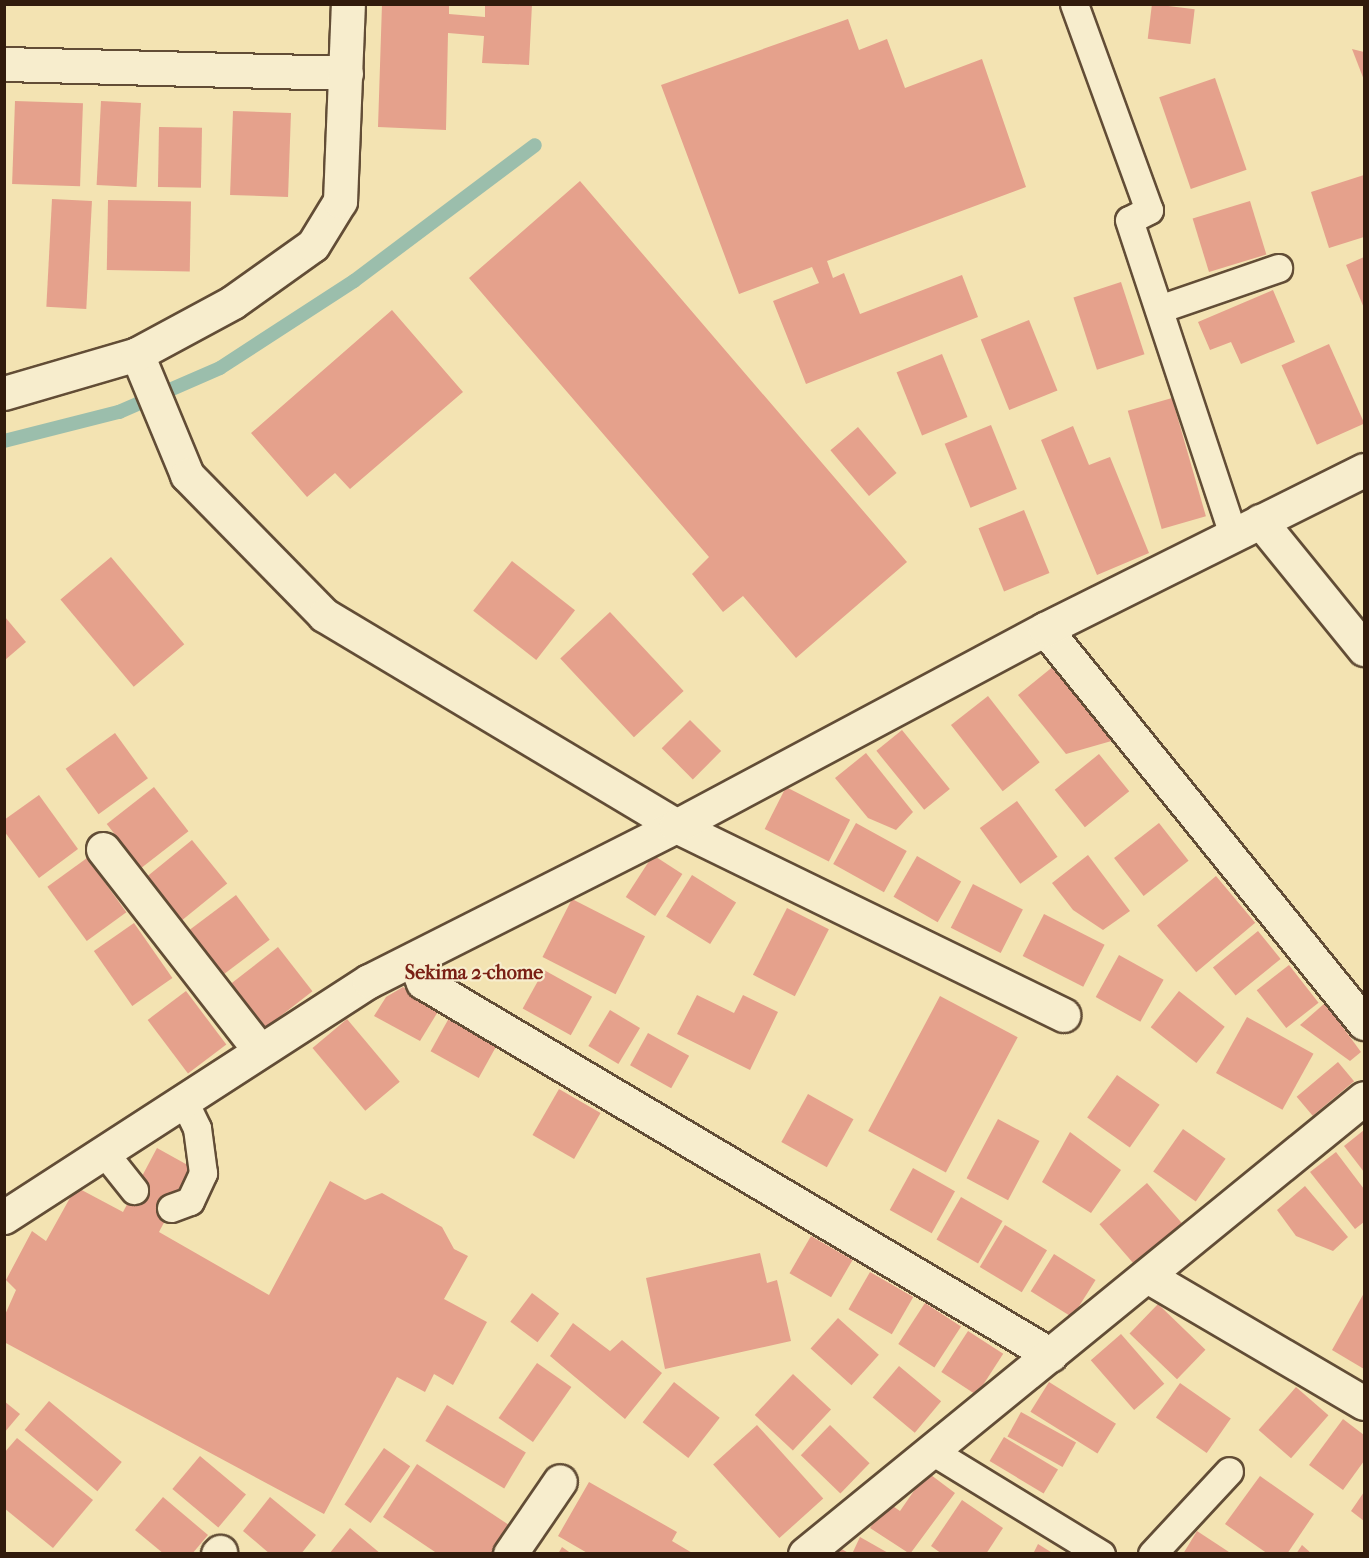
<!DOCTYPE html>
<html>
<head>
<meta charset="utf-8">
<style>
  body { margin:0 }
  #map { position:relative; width:1369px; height:1558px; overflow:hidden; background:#f3e3b2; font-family:"IM FELL French Canon",serif }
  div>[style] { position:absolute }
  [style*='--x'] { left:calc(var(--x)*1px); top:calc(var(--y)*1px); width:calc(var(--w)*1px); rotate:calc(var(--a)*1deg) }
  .stream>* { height:14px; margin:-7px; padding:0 7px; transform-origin:7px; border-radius:7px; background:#9bbeac }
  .building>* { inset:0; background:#e5a18c; transform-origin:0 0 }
  .roads { filter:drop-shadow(2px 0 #624d36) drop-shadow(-2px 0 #624d36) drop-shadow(0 2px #624d36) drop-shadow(0 -2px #624d36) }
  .service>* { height:27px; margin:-13.5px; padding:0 13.5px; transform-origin:13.5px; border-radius:13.5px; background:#f7edcd }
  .minor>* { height:33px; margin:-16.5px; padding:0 16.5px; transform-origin:16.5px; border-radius:16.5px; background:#f7edcd }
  span { translate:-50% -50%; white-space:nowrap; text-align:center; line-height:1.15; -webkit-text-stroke:4.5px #f7edcd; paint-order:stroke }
  .neighbourhood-label { font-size:20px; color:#7a1f14; font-weight:700 }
  .frame { position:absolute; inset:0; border:6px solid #311b0c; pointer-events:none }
</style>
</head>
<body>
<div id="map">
  <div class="stream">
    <div style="--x:4;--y:441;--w:119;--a:-14.2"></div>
    <div style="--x:119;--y:412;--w:110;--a:-23.5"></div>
    <div style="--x:220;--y:368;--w:160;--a:-33"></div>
    <div style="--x:354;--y:281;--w:226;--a:-36.9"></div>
  </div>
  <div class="building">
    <div style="clip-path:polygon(382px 4px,449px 4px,449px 14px,485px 17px,485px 4px,532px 4px,529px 65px,482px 63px,484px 36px,448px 33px,446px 130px,378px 127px)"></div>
    <div style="left:1152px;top:4px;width:43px;height:35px;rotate:7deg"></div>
    <div style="clip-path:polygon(848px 19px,859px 50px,887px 39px,905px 88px,982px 59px,1026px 187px,827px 261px,833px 278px,844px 273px,860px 314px,962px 275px,978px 317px,806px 384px,773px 301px,819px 283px,812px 267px,739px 294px,661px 85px)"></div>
    <div style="clip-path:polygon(1352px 49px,1364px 52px,1364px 80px)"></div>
    <div style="left:1215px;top:78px;width:97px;height:59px;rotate:71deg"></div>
    <div style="left:15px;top:101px;width:68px;height:83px;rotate:2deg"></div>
    <div style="left:101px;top:101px;width:40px;height:84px;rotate:3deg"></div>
    <div style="left:233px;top:111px;width:58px;height:84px;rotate:2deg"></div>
    <div style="left:159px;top:127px;width:43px;height:60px;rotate:1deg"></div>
    <div style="clip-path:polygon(1364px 175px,1364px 237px,1329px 248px,1311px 192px)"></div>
    <div style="clip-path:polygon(580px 181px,907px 562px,796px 658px,743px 596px,723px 612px,692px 574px,709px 557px,469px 278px)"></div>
    <div style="left:52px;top:199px;width:40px;height:108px;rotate:3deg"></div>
    <div style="left:108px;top:200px;width:83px;height:70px;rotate:1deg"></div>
    <div style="left:1250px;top:201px;width:56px;height:60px;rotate:73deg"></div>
    <div style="clip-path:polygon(1364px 257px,1364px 308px,1346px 265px)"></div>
    <div style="left:1121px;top:282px;width:76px;height:50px;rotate:72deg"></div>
    <div style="clip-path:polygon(1273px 290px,1295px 342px,1241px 364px,1231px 342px,1210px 350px,1198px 322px)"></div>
    <div style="clip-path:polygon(392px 310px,463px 392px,350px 489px,335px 473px,307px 497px,251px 433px)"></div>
    <div style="left:1029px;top:320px;width:76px;height:52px;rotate:68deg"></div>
    <div style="left:1329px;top:344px;width:87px;height:52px;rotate:66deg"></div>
    <div style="left:942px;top:354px;width:68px;height:49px;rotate:68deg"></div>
    <div style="left:1172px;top:398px;width:123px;height:46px;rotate:74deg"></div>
    <div style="left:991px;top:425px;width:69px;height:50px;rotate:68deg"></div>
    <div style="clip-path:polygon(1073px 426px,1089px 465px,1110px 457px,1149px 553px,1097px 575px,1041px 440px)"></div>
    <div style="left:858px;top:427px;width:60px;height:36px;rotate:50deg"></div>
    <div style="left:1024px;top:510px;width:68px;height:49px;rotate:68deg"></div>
    <div style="left:111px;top:557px;width:114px;height:66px;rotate:50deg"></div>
    <div style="left:512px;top:561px;width:80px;height:63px;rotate:38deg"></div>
    <div style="left:610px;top:612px;width:108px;height:68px;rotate:47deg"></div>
    <div style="clip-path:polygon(5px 617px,26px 642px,5px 660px)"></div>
    <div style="clip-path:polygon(1055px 665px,1115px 740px,1066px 754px,1018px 695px)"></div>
    <div style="left:988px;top:696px;width:84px;height:47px;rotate:52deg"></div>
    <div style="left:690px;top:720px;width:44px;height:40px;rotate:45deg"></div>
    <div style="left:902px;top:730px;width:76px;height:33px;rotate:51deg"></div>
    <div style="left:115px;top:733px;width:56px;height:61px;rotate:54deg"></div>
    <div style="clip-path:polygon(866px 753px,913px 812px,896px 830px,868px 818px,835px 778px)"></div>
    <div style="left:1099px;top:754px;width:48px;height:57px;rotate:51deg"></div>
    <div style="left:154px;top:787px;width:56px;height:60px;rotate:52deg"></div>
    <div style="left:786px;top:787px;width:72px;height:47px;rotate:27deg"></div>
    <div style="clip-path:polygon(39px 795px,78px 849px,39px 878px,4px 831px,4px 820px)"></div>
    <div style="left:1017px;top:801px;width:69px;height:46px;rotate:54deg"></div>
    <div style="left:856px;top:823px;width:58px;height:47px;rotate:29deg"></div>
    <div style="left:1159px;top:823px;width:48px;height:57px;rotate:52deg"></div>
    <div style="left:192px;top:840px;width:56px;height:59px;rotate:51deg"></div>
    <div style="left:653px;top:855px;width:35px;height:50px;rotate:33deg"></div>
    <div style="clip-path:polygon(1088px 855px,1130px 911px,1103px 930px,1073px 910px,1052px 883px)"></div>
    <div style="left:917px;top:856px;width:51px;height:47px;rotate:30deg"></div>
    <div style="left:87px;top:858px;width:67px;height:49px;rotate:54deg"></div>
    <div style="left:692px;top:875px;width:52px;height:49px;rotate:32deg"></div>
    <div style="left:1216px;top:876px;width:61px;height:77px;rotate:50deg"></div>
    <div style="left:973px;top:884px;width:56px;height:49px;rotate:27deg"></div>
    <div style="left:236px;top:895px;width:56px;height:60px;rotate:53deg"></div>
    <div style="left:572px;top:899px;width:82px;height:65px;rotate:27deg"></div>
    <div style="left:787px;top:908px;width:47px;height:75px;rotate:27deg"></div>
    <div style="left:1044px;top:914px;width:68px;height:47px;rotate:27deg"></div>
    <div style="left:134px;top:923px;width:67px;height:49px;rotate:55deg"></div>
    <div style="left:1258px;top:931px;width:36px;height:58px;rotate:51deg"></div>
    <div style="left:278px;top:947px;width:56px;height:59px;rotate:52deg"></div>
    <div style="left:1119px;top:955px;width:51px;height:48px;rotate:29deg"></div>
    <div style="left:1289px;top:965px;width:48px;height:41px;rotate:52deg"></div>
    <div style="left:544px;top:970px;width:55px;height:44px;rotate:29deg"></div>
    <div style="clip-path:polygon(403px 987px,439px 1010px,420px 1041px,374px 1016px,386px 997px)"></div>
    <div style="left:186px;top:991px;width:67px;height:48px;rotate:53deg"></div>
    <div style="left:1179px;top:991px;width:58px;height:46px;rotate:38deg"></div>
    <div style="clip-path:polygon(697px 995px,734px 1013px,743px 995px,778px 1012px,750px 1070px,677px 1034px)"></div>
    <div style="left:940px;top:996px;width:88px;height:153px;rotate:28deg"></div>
    <div style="clip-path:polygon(1325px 1003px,1361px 1052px,1350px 1061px,1300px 1025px)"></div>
    <div style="left:610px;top:1010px;width:35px;height:42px;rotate:31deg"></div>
    <div style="left:1247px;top:1017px;width:76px;height:64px;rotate:29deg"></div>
    <div style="left:449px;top:1018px;width:55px;height:38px;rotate:29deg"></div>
    <div style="left:347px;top:1019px;width:82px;height:45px;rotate:50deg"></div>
    <div style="left:648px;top:1033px;width:47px;height:37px;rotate:29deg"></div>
    <div style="left:1338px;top:1062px;width:25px;height:54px;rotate:50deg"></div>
    <div style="left:1117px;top:1075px;width:52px;height:52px;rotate:35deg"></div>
    <div style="left:559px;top:1089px;width:48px;height:53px;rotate:30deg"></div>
    <div style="left:808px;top:1094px;width:52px;height:55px;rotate:29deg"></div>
    <div style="left:998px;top:1119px;width:47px;height:67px;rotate:28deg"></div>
    <div style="left:1183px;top:1129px;width:52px;height:52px;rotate:35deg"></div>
    <div style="clip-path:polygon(1364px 1130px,1364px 1172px,1344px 1146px)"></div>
    <div style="clip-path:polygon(1070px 1132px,1121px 1170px,1091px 1213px,1042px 1182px)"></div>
    <div style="clip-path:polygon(157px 1148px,193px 1168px,159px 1232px,269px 1295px,330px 1181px,365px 1200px,382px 1193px,442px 1227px,454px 1249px,468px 1256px,444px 1299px,487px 1322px,453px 1385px,434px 1374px,425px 1392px,397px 1377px,324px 1514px,4px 1342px,4px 1317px,16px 1290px,6px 1280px,32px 1231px,46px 1241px,76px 1187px,123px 1212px)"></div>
    <div style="clip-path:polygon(1336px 1152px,1364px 1189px,1364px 1222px,1355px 1229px,1310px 1172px)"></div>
    <div style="left:913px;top:1168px;width:48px;height:48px;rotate:29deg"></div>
    <div style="left:1147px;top:1183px;width:53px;height:63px;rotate:49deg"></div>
    <div style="clip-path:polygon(1305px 1186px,1348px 1237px,1333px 1251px,1296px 1236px,1277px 1210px)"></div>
    <div style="left:961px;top:1197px;width:48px;height:49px;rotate:30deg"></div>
    <div style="left:1005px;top:1225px;width:49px;height:49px;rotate:31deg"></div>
    <div style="left:811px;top:1236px;width:48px;height:43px;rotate:30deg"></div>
    <div style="clip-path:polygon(760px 1253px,767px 1283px,777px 1280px,791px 1341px,665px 1369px,646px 1278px)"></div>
    <div style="left:1054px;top:1254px;width:49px;height:44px;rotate:32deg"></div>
    <div style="left:870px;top:1272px;width:50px;height:43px;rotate:30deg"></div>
    <div style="left:532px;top:1293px;width:34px;height:36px;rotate:37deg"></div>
    <div style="clip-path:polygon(1364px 1293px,1364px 1369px,1332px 1350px)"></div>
    <div style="left:925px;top:1303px;width:43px;height:49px;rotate:33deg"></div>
    <div style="left:1158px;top:1304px;width:66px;height:41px;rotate:44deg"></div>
    <div style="left:838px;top:1318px;width:55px;height:41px;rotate:42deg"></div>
    <div style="clip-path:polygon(573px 1323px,610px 1351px,622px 1340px,662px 1373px,625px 1419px,550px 1356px)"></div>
    <div style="left:968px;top:1331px;width:42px;height:49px;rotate:33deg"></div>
    <div style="left:1121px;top:1334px;width:66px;height:40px;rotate:49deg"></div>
    <div style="left:537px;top:1363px;width:42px;height:67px;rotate:35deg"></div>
    <div style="left:899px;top:1366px;width:55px;height:41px;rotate:40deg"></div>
    <div style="left:793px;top:1374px;width:52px;height:56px;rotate:43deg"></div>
    <div style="left:674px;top:1382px;width:58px;height:51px;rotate:38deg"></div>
    <div style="left:1049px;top:1382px;width:79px;height:35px;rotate:32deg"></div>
    <div style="left:1180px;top:1383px;width:62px;height:42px;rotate:35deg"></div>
    <div style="left:1296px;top:1387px;width:43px;height:57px;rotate:41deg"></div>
    <div style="clip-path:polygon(4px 1401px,20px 1414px,4px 1433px)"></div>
    <div style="left:49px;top:1401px;width:95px;height:38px;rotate:40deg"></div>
    <div style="left:447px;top:1405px;width:92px;height:42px;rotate:31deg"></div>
    <div style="left:1021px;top:1412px;width:63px;height:28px;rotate:29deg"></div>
    <div style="clip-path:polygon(1343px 1419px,1364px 1435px,1364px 1461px,1343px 1490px,1309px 1465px)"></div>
    <div style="left:757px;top:1425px;width:99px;height:59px;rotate:48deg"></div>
    <div style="left:830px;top:1425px;width:55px;height:42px;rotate:44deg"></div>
    <div style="left:1004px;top:1437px;width:63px;height:28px;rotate:31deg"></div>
    <div style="clip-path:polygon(17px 1438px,93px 1500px,53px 1548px,4px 1508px,4px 1453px)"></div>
    <div style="left:384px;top:1448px;width:32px;height:69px;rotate:35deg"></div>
    <div style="left:200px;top:1456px;width:60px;height:43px;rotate:40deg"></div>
    <div style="clip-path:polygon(417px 1464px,509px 1525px,491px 1554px,438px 1554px,383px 1517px)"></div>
    <div style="clip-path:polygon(927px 1472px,955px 1493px,910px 1554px,870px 1528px,887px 1502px,900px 1511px)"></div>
    <div style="clip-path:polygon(1260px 1476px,1314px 1514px,1287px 1554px,1268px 1554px,1225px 1524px)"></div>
    <div style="clip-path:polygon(589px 1482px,677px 1532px,672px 1541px,694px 1554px,589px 1554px,558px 1536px)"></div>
    <div style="clip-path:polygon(1364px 1492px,1364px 1521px,1351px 1511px)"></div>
    <div style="clip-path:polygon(163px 1497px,208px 1535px,192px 1554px,164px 1554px,135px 1530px)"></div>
    <div style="clip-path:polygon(270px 1497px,316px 1535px,301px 1554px,270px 1554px,243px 1531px)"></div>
    <div style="clip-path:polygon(962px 1500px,1003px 1528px,986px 1554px,942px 1554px,931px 1546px)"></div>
    <div style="clip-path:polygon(350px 1528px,381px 1554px,329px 1554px)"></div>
    <div style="clip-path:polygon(1197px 1531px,1232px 1554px,1183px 1554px)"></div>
    <div style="clip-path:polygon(860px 1537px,890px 1554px,852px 1554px)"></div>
    <div style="clip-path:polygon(1038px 1544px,1054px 1554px,1033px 1554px)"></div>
    <div style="clip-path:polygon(1302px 1545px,1312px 1554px,1296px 1554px)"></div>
    <div style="clip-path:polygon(562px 1547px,572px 1554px,558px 1554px)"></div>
    <div style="clip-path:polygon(840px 1548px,850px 1554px,837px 1554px)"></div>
  </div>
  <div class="roads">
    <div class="service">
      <div style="--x:1074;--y:4;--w:219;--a:70"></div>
      <div style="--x:1149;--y:210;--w:22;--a:153"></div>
      <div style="--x:1129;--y:220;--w:331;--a:71.7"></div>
      <div style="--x:1159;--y:309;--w:126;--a:-19"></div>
      <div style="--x:103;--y:1151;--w:50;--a:51.5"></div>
      <div style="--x:171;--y:1208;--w:20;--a:-20"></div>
      <div style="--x:190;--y:1201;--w:31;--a:-65"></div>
      <div style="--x:203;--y:1173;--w:45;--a:-97.6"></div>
      <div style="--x:197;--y:1128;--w:32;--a:-116"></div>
      <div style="--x:932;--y:1451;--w:198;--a:31.4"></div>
      <div style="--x:1152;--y:1554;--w:113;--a:-47.1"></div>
    </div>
    <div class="minor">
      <div style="--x:4;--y:64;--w:342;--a:1.5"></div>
      <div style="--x:137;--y:354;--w:131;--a:67.5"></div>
      <div style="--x:187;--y:475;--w:196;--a:45.6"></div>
      <div style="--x:324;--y:615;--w:410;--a:30.9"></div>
      <div style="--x:676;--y:826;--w:431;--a:26"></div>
      <div style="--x:4;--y:393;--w:139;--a:-16.3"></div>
      <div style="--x:137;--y:354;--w:109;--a:-28.4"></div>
      <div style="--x:233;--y:302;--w:98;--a:-35.5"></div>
      <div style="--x:313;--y:245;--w:52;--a:-58.5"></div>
      <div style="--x:340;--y:201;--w:197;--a:-87.7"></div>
      <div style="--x:1260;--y:521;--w:165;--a:50.9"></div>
      <div style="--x:1045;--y:629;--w:507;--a:51"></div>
      <div style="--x:103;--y:849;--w:252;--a:52.1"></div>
      <div style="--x:414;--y:960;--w:24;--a:68"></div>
      <div style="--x:423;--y:982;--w:730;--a:30.71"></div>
      <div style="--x:4;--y:1217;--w:435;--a:-32.9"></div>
      <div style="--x:369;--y:981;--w:344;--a:-26.8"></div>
      <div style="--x:676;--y:826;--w:418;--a:-28.1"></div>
      <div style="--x:1045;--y:629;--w:356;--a:-26.5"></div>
      <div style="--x:1149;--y:1277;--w:249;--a:30.4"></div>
      <div style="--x:218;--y:1554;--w:3;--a:-45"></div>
      <div style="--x:510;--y:1554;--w:88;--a:-55.6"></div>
      <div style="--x:805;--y:1554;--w:721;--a:-39.21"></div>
    </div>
  </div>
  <div class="neighbourhood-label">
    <span style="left:474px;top:972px">Sekima 2-chome</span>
  </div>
  <div class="frame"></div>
</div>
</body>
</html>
